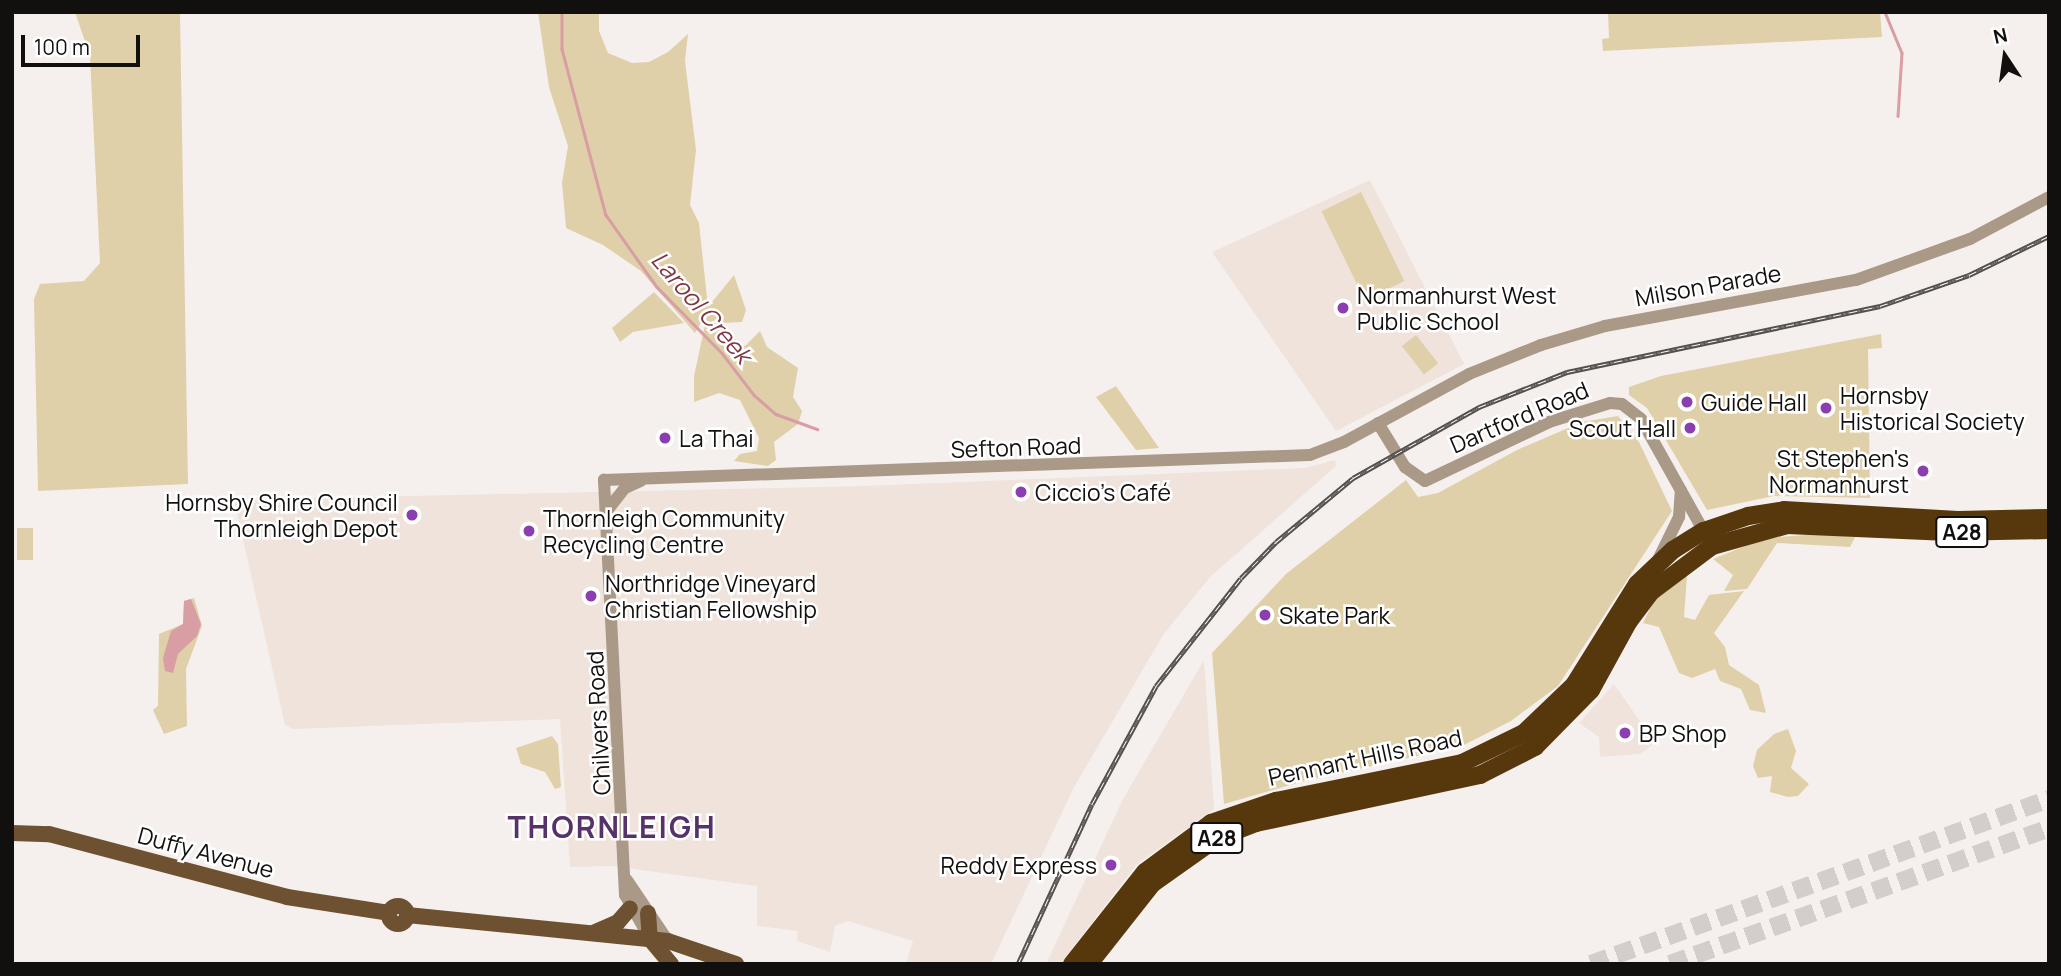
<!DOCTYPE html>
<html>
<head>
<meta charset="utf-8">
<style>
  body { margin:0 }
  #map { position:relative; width:2061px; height:976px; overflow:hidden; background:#f5f0ed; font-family:Manrope,sans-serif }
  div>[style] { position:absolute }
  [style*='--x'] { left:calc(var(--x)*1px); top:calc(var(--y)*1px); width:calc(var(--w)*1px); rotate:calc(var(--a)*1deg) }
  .built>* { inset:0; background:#efe3dc }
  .green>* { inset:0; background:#dfd0a9; transform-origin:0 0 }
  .water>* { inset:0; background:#d99da4 }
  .stream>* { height:2.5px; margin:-1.25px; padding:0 1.25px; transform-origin:1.25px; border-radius:1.25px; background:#d99da4 }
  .highway-tunnel>* { height:18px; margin-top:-9px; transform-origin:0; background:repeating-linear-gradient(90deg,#d3cecc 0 18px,transparent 0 27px) }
  .minor>* { height:12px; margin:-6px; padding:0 6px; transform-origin:6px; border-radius:6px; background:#aa9987 }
  .major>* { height:16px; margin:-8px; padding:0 8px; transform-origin:8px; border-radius:8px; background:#6d5131 }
  .major>.ring { margin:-8px; padding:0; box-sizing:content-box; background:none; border:16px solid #6d5131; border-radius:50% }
  .highway>* { height:18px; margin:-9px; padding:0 9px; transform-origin:9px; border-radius:9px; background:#57380d }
  .rail>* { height:5px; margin-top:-2.5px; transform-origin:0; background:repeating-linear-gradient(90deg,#fff 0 8px,#53504e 0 16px); box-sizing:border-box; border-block:2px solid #53504e }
  .dots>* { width:19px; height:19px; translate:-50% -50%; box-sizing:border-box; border:4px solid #fff; border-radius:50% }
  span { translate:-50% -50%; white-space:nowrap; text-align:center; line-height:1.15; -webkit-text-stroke:5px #fff; paint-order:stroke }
  .shield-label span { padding:2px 5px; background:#fff; border:2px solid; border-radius:5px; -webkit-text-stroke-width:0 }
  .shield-label { font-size:21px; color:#12100f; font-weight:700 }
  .street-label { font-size:23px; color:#12100f }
  .poi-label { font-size:23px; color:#12100f }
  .left { translate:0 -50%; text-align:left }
  .right { translate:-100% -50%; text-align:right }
  .water-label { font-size:24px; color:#803744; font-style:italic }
  .district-label { font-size:30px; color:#57326a; font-weight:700; letter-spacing:2px }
  .frame { position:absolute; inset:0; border:14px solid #12100f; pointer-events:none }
  .north { position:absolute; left:1970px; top:21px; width:70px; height:70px; -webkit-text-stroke:5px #fff; paint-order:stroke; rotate:347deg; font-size:19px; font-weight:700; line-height:28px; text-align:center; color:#12100f }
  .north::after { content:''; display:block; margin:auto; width:24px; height:32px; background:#12100f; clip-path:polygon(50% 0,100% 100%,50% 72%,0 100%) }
  .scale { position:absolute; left:21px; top:35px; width:119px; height:32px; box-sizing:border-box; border:4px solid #12100f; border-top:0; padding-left:9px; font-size:21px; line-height:24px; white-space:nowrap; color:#12100f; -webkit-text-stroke:5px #fff; paint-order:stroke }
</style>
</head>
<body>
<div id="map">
  <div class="built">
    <div style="clip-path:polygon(1370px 180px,1464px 364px,1336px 431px,1212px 252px)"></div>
    <div style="clip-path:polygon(1335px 460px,1336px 466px,1210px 577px,1163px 635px,1073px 789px,991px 964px,906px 964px,913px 941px,848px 921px,835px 926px,830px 952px,797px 941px,798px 931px,757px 926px,757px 886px,612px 866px,570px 867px,560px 719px,293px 729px,285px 725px,234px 500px,863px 486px,1305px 468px)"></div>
    <div style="clip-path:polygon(1204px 660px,1214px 809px,1137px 864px,1060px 964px,1046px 964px,1122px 801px)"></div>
    <div style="clip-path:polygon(1614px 684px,1655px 743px,1640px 754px,1600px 757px,1599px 737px,1579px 723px)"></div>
  </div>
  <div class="green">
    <div style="clip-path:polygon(75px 12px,180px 12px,188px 484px,38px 491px,34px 299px,40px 284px,84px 281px,100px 263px,90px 56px)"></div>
    <div style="clip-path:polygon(538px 12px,599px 12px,599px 31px,608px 53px,632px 63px,649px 62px,668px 52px,688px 34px,685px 61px,696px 150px,690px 205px,699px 223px,708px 307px,734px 275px,746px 310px,742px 322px,722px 323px,722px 330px,745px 346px,760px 331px,767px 347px,798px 368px,793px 397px,802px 411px,798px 424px,774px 442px,776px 460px,768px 466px,734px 461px,740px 454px,757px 451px,759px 438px,740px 400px,719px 393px,694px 402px,694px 376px,708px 311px,695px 333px,641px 271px,603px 245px,566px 228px,562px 183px,568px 146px,549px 87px)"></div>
    <div style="clip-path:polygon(1608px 12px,1880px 12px,1882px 37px,1603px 51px,1602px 39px,1609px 38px)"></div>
    <div style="left:1361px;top:192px;width:99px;height:44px;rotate:64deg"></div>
    <div style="clip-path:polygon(654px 292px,684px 323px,633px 332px,620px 342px,612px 328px)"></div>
    <div style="clip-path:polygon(1881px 334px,1882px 348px,1868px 349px,1870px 498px,1774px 496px,1707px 510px,1647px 408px,1629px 395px,1629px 387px,1661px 376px)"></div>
    <div style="left:1416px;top:335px;width:36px;height:18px;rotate:52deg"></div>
    <div style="clip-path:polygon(1116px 386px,1159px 448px,1136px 450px,1096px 397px)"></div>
    <div style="clip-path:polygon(1618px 416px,1639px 442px,1672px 511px,1558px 686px,1511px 721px,1462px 746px,1301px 782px,1224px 804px,1212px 653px,1286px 574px,1406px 480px,1418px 497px,1438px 493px,1517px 450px,1582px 422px)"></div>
    <div style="left:17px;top:528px;width:16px;height:32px"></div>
    <div style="clip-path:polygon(1820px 534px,1855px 537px,1850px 547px,1777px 543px,1747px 589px,1724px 591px,1733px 575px,1713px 559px,1765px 538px)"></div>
    <div style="clip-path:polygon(1678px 574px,1687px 576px,1684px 617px,1695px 620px,1709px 595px,1744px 591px,1714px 633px,1725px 647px,1729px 665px,1759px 685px,1766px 713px,1750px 710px,1741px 689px,1720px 681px,1715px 669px,1692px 678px,1679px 673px,1659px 627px,1643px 623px,1661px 586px)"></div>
    <div style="clip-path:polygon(194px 598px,202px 626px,186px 669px,187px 726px,164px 734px,153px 710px,158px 706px,159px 634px,183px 624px,184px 601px)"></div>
    <div style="clip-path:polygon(1788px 729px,1796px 751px,1791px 768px,1809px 784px,1798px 796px,1788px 797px,1770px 792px,1772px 776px,1758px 778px,1753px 766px,1757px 750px,1774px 734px)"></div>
    <div style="clip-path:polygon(552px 736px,558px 744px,561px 787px,555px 789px,545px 772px,521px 764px,516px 748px)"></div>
  </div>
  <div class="water">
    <div style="clip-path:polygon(191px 599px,201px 624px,197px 636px,178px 654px,173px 673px,165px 671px,163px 658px,171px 631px,183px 624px,184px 601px)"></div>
  </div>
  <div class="stream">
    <div style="--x:562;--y:12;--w:37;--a:90"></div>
    <div style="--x:562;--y:49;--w:172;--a:75.2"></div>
    <div style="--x:606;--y:215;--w:88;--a:54.7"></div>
    <div style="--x:657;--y:287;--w:93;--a:45.4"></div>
    <div style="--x:722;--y:353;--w:53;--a:52.7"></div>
    <div style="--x:754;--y:395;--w:29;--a:41"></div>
    <div style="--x:776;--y:414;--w:44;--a:20.1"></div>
    <div style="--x:1885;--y:12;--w:44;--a:67.5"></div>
    <div style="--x:1902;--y:53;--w:63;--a:93.6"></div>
  </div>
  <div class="highway-tunnel">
    <div style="--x:1591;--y:964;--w:487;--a:-19.8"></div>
    <div style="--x:1670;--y:964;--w:403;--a:-19.7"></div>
  </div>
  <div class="minor">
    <div style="--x:1378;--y:423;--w:52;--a:58.5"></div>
    <div style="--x:1405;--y:467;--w:24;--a:35"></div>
    <div style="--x:1425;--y:481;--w:137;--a:-25.4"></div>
    <div style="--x:1549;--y:422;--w:64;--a:-17.3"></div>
    <div style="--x:1610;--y:403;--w:12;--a:5"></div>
    <div style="--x:1622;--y:404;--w:24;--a:38"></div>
    <div style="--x:1641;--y:419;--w:135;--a:60.8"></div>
    <div style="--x:606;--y:512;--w:31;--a:-52"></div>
    <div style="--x:625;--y:488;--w:17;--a:-24"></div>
    <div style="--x:1659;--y:558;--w:46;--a:-64"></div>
    <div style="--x:1679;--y:517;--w:27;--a:-86"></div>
    <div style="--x:627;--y:880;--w:73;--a:56.1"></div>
    <div style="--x:649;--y:937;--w:48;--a:-119.7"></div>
    <div style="--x:625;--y:895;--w:416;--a:-92.9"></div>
    <div style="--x:604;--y:480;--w:706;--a:-2.03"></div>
    <div style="--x:1310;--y:455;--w:36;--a:-21"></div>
    <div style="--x:1344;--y:442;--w:142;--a:-28.5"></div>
    <div style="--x:1469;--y:374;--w:78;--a:-21.9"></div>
    <div style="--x:1541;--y:345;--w:67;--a:-16.5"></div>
    <div style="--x:1605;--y:326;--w:255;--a:-10.4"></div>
    <div style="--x:1856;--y:280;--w:121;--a:-19.8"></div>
    <div style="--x:1970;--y:239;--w:89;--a:-28"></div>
  </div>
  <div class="major">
    <div style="--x:12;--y:833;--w:37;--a:2"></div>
    <div style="--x:49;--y:834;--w:246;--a:14.8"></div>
    <div style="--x:287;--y:897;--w:103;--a:8.9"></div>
    <div class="ring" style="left:389px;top:906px;width:2px;height:2px"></div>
    <div style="--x:648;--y:913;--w:26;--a:86"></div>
    <div style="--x:407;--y:915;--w:262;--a:5.7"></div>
    <div style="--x:668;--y:941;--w:72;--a:18.7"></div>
    <div style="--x:595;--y:932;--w:25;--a:-23"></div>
    <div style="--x:618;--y:922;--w:18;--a:-49"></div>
    <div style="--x:650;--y:939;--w:33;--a:50"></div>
  </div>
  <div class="highway">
    <div style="--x:1072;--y:964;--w:117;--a:-51.6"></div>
    <div style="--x:1145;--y:872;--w:82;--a:-36.6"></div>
    <div style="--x:1211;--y:823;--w:69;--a:-18.7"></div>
    <div style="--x:1276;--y:801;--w:190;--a:-11.5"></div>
    <div style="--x:1462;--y:763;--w:69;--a:-25.8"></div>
    <div style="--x:1524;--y:733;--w:69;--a:-43.8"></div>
    <div style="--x:1574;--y:685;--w:119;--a:-58"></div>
    <div style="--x:1637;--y:584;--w:50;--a:-43.4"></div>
    <div style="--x:1673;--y:550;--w:36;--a:-32"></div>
    <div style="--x:1704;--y:531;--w:46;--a:-18.8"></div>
    <div style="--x:1748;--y:516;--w:36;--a:-9"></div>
    <div style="--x:1784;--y:510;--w:174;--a:3.3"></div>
    <div style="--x:1958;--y:520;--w:91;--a:-1.3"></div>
    <div style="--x:1089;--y:964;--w:102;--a:-51.8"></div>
    <div style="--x:1152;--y:884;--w:80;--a:-35.3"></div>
    <div style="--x:1217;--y:838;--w:42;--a:-21"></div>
    <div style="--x:1256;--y:823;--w:229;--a:-12.1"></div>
    <div style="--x:1480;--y:775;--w:62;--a:-27"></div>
    <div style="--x:1535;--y:747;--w:80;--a:-45.5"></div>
    <div style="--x:1591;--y:690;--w:79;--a:-61.2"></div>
    <div style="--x:1629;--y:621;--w:38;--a:-53"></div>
    <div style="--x:1652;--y:591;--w:75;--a:-36.9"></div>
    <div style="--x:1712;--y:546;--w:78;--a:-15.6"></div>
    <div style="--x:1787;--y:525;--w:162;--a:2.5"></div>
    <div style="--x:1949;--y:532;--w:100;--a:-1.1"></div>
  </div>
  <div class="rail">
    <div style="--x:1018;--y:964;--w:176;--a:-65.2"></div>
    <div style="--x:1092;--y:804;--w:134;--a:-61.5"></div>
    <div style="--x:1156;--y:686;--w:137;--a:-51.8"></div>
    <div style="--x:1241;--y:578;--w:50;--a:-45.8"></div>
    <div style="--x:1276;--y:542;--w:100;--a:-39.7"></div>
    <div style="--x:1353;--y:478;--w:145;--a:-29.4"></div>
    <div style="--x:1479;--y:407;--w:95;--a:-21.7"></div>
    <div style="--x:1567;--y:372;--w:320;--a:-11.9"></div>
    <div style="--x:1880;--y:306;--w:94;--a:-19.2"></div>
    <div style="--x:1969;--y:275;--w:89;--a:-26"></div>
  </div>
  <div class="dots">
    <div style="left:1343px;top:308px;background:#8b3eaf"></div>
    <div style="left:1687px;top:402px;background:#8b3eaf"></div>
    <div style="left:1826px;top:408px;background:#8b3eaf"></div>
    <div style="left:1690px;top:428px;background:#8b3eaf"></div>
    <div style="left:665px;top:438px;background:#8b3eaf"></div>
    <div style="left:1923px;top:471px;background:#8b3eaf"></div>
    <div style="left:1021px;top:492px;background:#8b3eaf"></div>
    <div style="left:412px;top:515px;background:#8b3eaf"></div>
    <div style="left:529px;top:531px;background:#8b3eaf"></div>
    <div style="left:591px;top:596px;background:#8b3eaf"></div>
    <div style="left:1265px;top:615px;background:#8b3eaf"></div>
    <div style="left:1625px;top:733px;background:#8b3eaf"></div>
    <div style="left:1111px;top:865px;background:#8b3eaf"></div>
  </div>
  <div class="shield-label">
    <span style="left:1962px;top:532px">A28</span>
    <span style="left:1217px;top:838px">A28</span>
  </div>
  <div class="street-label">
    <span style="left:1708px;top:285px;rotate:-10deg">Milson Parade</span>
    <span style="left:1519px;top:417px;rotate:-23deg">Dartford Road</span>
    <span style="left:1016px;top:447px;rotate:-2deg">Sefton Road</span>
    <span style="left:598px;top:723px;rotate:-93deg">Chilvers Road</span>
    <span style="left:1365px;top:757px;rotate:-12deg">Pennant Hills Road</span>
    <span style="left:206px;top:852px;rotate:15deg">Duffy Avenue</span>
  </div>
  <div class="poi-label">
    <span class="left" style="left:1357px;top:308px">Normanhurst West<br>Public School</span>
    <span class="left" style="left:1840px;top:408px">Hornsby<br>Historical Society</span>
    <span class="left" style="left:1701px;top:402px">Guide Hall</span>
    <span class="right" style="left:1676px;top:428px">Scout Hall</span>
    <span class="left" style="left:679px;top:438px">La Thai</span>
    <span class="right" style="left:1909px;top:471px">St Stephen's<br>Normanhurst</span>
    <span class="left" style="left:1035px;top:492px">Ciccio's Café</span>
    <span class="right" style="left:398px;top:515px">Hornsby Shire Council<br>Thornleigh Depot</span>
    <span class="left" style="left:543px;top:531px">Thornleigh Community<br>Recycling Centre</span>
    <span class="left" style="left:605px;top:596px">Northridge Vineyard<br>Christian Fellowship</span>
    <span class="left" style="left:1279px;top:615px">Skate Park</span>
    <span class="left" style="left:1639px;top:733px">BP Shop</span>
    <span class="right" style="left:1097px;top:865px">Reddy Express</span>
  </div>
  <div class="water-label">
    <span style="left:702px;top:307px;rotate:49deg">Larool Creek</span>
  </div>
  <div class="district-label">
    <span style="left:612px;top:827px">THORNLEIGH</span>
  </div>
  <div class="frame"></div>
  <div class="north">N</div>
  <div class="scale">100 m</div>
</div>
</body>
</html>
